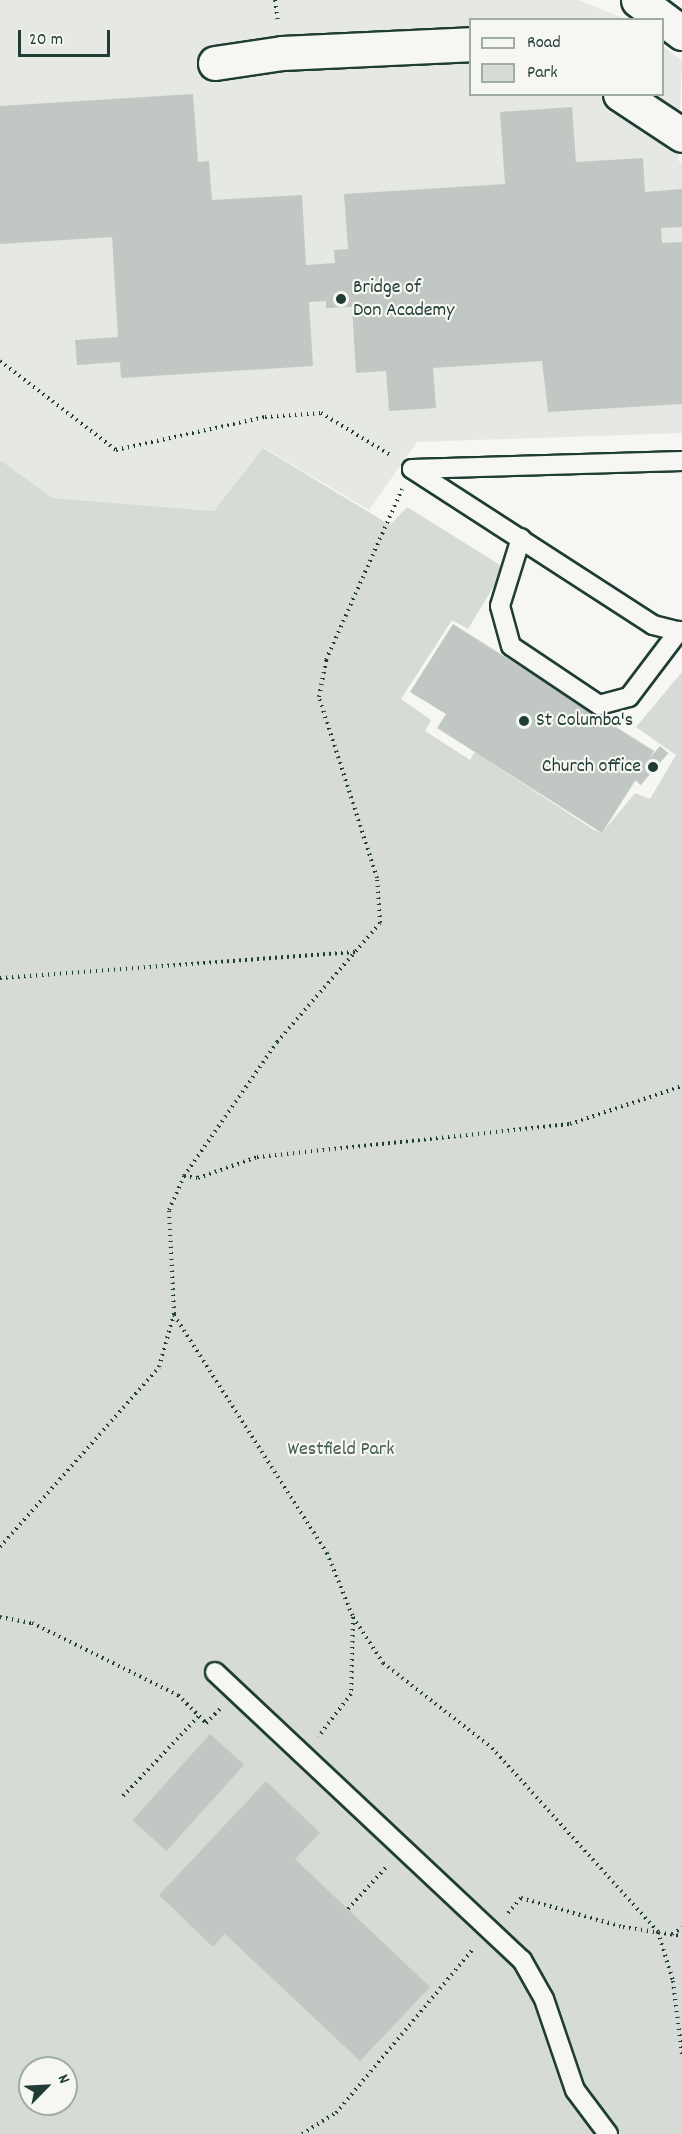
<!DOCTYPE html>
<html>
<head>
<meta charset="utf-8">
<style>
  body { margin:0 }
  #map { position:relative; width:682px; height:2134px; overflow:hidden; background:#f6f6f2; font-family:Dekko,sans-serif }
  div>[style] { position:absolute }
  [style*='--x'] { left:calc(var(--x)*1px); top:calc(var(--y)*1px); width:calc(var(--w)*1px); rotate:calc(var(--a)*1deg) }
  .built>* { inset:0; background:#e6e8e4 }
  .green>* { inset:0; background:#d6dbd6 }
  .building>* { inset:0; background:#c1c8c3; transform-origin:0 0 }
  .path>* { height:4px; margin-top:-2px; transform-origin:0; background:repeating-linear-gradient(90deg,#1f3d34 0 1.5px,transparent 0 6px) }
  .roads { filter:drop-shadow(2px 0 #1f3d34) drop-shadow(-2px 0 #1f3d34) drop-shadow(0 2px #1f3d34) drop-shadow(0 -2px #1f3d34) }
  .lane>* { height:18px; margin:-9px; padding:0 9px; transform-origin:9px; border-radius:9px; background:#f6f6f2 }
  .street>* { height:33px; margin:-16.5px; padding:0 16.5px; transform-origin:16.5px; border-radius:16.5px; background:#f6f6f2 }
  .dots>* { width:16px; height:16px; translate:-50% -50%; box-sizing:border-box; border:3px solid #f6f6f2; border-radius:50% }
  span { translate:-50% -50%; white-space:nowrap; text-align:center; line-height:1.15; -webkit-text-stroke:4.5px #f6f6f2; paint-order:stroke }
  .poi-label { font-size:20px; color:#1f3d34 }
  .left { translate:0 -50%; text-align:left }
  .right { translate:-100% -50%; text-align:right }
  .park-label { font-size:20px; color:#445d54 }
  .legend { position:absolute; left:469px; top:18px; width:195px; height:78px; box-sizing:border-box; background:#f6f6f2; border:2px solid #a0aca6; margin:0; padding:8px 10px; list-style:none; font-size:18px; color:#1f3d34 }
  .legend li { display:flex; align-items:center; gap:12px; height:30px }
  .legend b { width:30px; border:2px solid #a0aca6 }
  .north { position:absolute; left:18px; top:2056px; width:60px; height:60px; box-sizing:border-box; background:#f6f6f2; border:2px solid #a0aca6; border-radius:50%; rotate:66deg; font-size:16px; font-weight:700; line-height:24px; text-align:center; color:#1f3d34 }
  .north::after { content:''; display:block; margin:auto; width:21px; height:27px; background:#1f3d34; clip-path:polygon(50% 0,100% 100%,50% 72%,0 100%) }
  .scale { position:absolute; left:18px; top:30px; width:92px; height:27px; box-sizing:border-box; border:3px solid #1f3d34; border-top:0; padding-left:8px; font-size:18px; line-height:21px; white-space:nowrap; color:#1f3d34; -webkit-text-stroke:4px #f6f6f2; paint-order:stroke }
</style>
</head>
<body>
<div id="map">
  <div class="built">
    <div style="clip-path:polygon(0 0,579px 0,625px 19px,470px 20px,470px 94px,662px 94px,663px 46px,682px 61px,678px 160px,682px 164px,682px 433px,417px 442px,369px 510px,264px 448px,214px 511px,53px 498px,0 460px)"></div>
  </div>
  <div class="green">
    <div style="clip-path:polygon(evenodd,263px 448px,390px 525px,407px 507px,505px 568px,468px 629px,452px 620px,401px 699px,431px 720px,425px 731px,470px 760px,475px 752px,594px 830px,602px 833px,635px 793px,650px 799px,676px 755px,636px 727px,682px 672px,682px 2134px,0 2134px,0 460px,53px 498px,214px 511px,263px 448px,30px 2068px,66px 2068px,66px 2104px,30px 2104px,30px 2068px)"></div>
  </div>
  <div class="building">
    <div style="clip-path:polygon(193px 94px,198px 162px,209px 161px,212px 200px,302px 195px,306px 265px,335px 263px,334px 250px,348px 249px,344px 194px,505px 184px,500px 112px,572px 107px,576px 162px,643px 158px,645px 192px,682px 189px,682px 227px,661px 228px,662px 243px,682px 242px,682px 404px,548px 412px,542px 361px,433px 368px,436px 408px,389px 411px,386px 371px,356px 373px,352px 307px,326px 308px,326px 301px,309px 302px,313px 366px,121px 378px,120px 362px,77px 365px,75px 340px,118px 337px,112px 237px,0 244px,0 106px)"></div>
    <div style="clip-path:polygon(453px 624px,654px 751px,602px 833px,437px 728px,446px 714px,410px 692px)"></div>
    <div style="left:660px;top:746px;width:11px;height:42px;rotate:41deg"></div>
    <div style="left:210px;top:1734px;width:46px;height:116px;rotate:42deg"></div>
    <div style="clip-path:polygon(266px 1781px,320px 1833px,295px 1859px,430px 1987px,360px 2061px,225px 1934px,213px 1947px,159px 1895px)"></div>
  </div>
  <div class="path">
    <div style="--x:275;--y:0;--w:22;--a:82"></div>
    <div style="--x:0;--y:361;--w:146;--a:37.5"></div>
    <div style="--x:116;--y:450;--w:153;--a:-12.5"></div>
    <div style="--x:265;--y:417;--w:56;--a:-4.1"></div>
    <div style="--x:321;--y:413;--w:83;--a:31.2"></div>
    <div style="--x:0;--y:978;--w:359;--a:-4.2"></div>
    <div style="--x:184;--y:1176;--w:14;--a:8"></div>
    <div style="--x:198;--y:1178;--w:63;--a:-19.6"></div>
    <div style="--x:257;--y:1157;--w:315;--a:-6"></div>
    <div style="--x:570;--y:1124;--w:118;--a:-18.7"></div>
    <div style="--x:174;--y:1315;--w:283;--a:57.3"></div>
    <div style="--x:327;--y:1553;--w:69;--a:67.9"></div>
    <div style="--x:353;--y:1617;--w:77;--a:91.5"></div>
    <div style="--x:351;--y:1694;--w:54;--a:127.5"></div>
    <div style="--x:0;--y:1547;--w:240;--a:-48.5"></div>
    <div style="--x:159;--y:1367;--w:55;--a:-74.2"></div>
    <div style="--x:174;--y:1314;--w:104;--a:-92.8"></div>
    <div style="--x:169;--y:1210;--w:37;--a:-66"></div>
    <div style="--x:184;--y:1176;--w:163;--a:-55.2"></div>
    <div style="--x:277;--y:1042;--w:157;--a:-49.1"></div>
    <div style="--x:380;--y:923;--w:45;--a:-93.8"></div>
    <div style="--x:377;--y:878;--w:190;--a:-107.8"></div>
    <div style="--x:319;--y:697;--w:38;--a:-79"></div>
    <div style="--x:326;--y:660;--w:187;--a:-66"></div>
    <div style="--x:0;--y:1617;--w:33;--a:11"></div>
    <div style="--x:32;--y:1623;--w:163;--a:26.3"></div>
    <div style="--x:178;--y:1695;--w:40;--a:45"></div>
    <div style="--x:206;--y:1723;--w:20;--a:-45"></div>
    <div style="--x:353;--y:1617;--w:55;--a:56.9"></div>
    <div style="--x:383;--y:1663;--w:138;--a:37.9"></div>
    <div style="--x:492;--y:1748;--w:248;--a:47.9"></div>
    <div style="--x:658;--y:1932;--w:51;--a:73"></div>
    <div style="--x:673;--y:1981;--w:75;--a:83.1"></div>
    <div style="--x:123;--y:1796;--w:110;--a:-46.5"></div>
    <div style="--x:348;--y:1909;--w:59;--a:-47.7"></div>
    <div style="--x:508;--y:1913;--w:20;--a:-49"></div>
    <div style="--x:521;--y:1898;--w:106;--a:15.9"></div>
    <div style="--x:623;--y:1927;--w:60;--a:8.7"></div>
    <div style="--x:672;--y:1934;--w:12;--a:-31"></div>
    <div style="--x:302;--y:2134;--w:40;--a:-32"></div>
    <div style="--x:336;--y:2113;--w:214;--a:-50.1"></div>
  </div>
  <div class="roads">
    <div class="lane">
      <div style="--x:412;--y:469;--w:287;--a:32.9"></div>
      <div style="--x:653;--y:625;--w:30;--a:14"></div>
      <div style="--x:412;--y:469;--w:270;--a:-1.7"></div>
      <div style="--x:521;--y:538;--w:71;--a:107.2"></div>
      <div style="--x:500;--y:606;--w:41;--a:74.6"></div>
      <div style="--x:511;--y:646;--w:106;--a:33.8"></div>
      <div style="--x:599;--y:705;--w:31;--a:-15"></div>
      <div style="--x:629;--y:697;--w:83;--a:-52.9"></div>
      <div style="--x:215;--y:1672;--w:421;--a:43.2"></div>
      <div style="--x:522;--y:1960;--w:45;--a:60.6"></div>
      <div style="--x:544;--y:1999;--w:96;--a:71.2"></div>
      <div style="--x:575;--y:2090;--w:55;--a:53.1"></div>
    </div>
    <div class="street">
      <div style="--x:638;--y:0;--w:55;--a:36.9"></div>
      <div style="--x:215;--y:63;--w:68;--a:-8.5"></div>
      <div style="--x:282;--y:53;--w:188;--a:-2.7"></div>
      <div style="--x:620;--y:94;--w:74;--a:33.5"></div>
    </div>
  </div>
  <div class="dots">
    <div style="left:341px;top:299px;background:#1f3d34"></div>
    <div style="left:524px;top:721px;background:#1f3d34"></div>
    <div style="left:653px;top:767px;background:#1f3d34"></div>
  </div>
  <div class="poi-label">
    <span class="left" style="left:353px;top:300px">Bridge of<br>Don Academy</span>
    <span class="left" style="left:536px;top:721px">St Columba's</span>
    <span class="right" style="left:641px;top:767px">Church office</span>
  </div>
  <div class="park-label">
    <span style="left:341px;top:1450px">Westfield Park</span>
  </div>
  <ul class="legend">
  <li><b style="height:8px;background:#f6f6f2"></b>Road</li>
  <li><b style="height:16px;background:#d6dbd6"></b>Park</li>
  </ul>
  <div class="north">N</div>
  <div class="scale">20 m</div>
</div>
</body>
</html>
